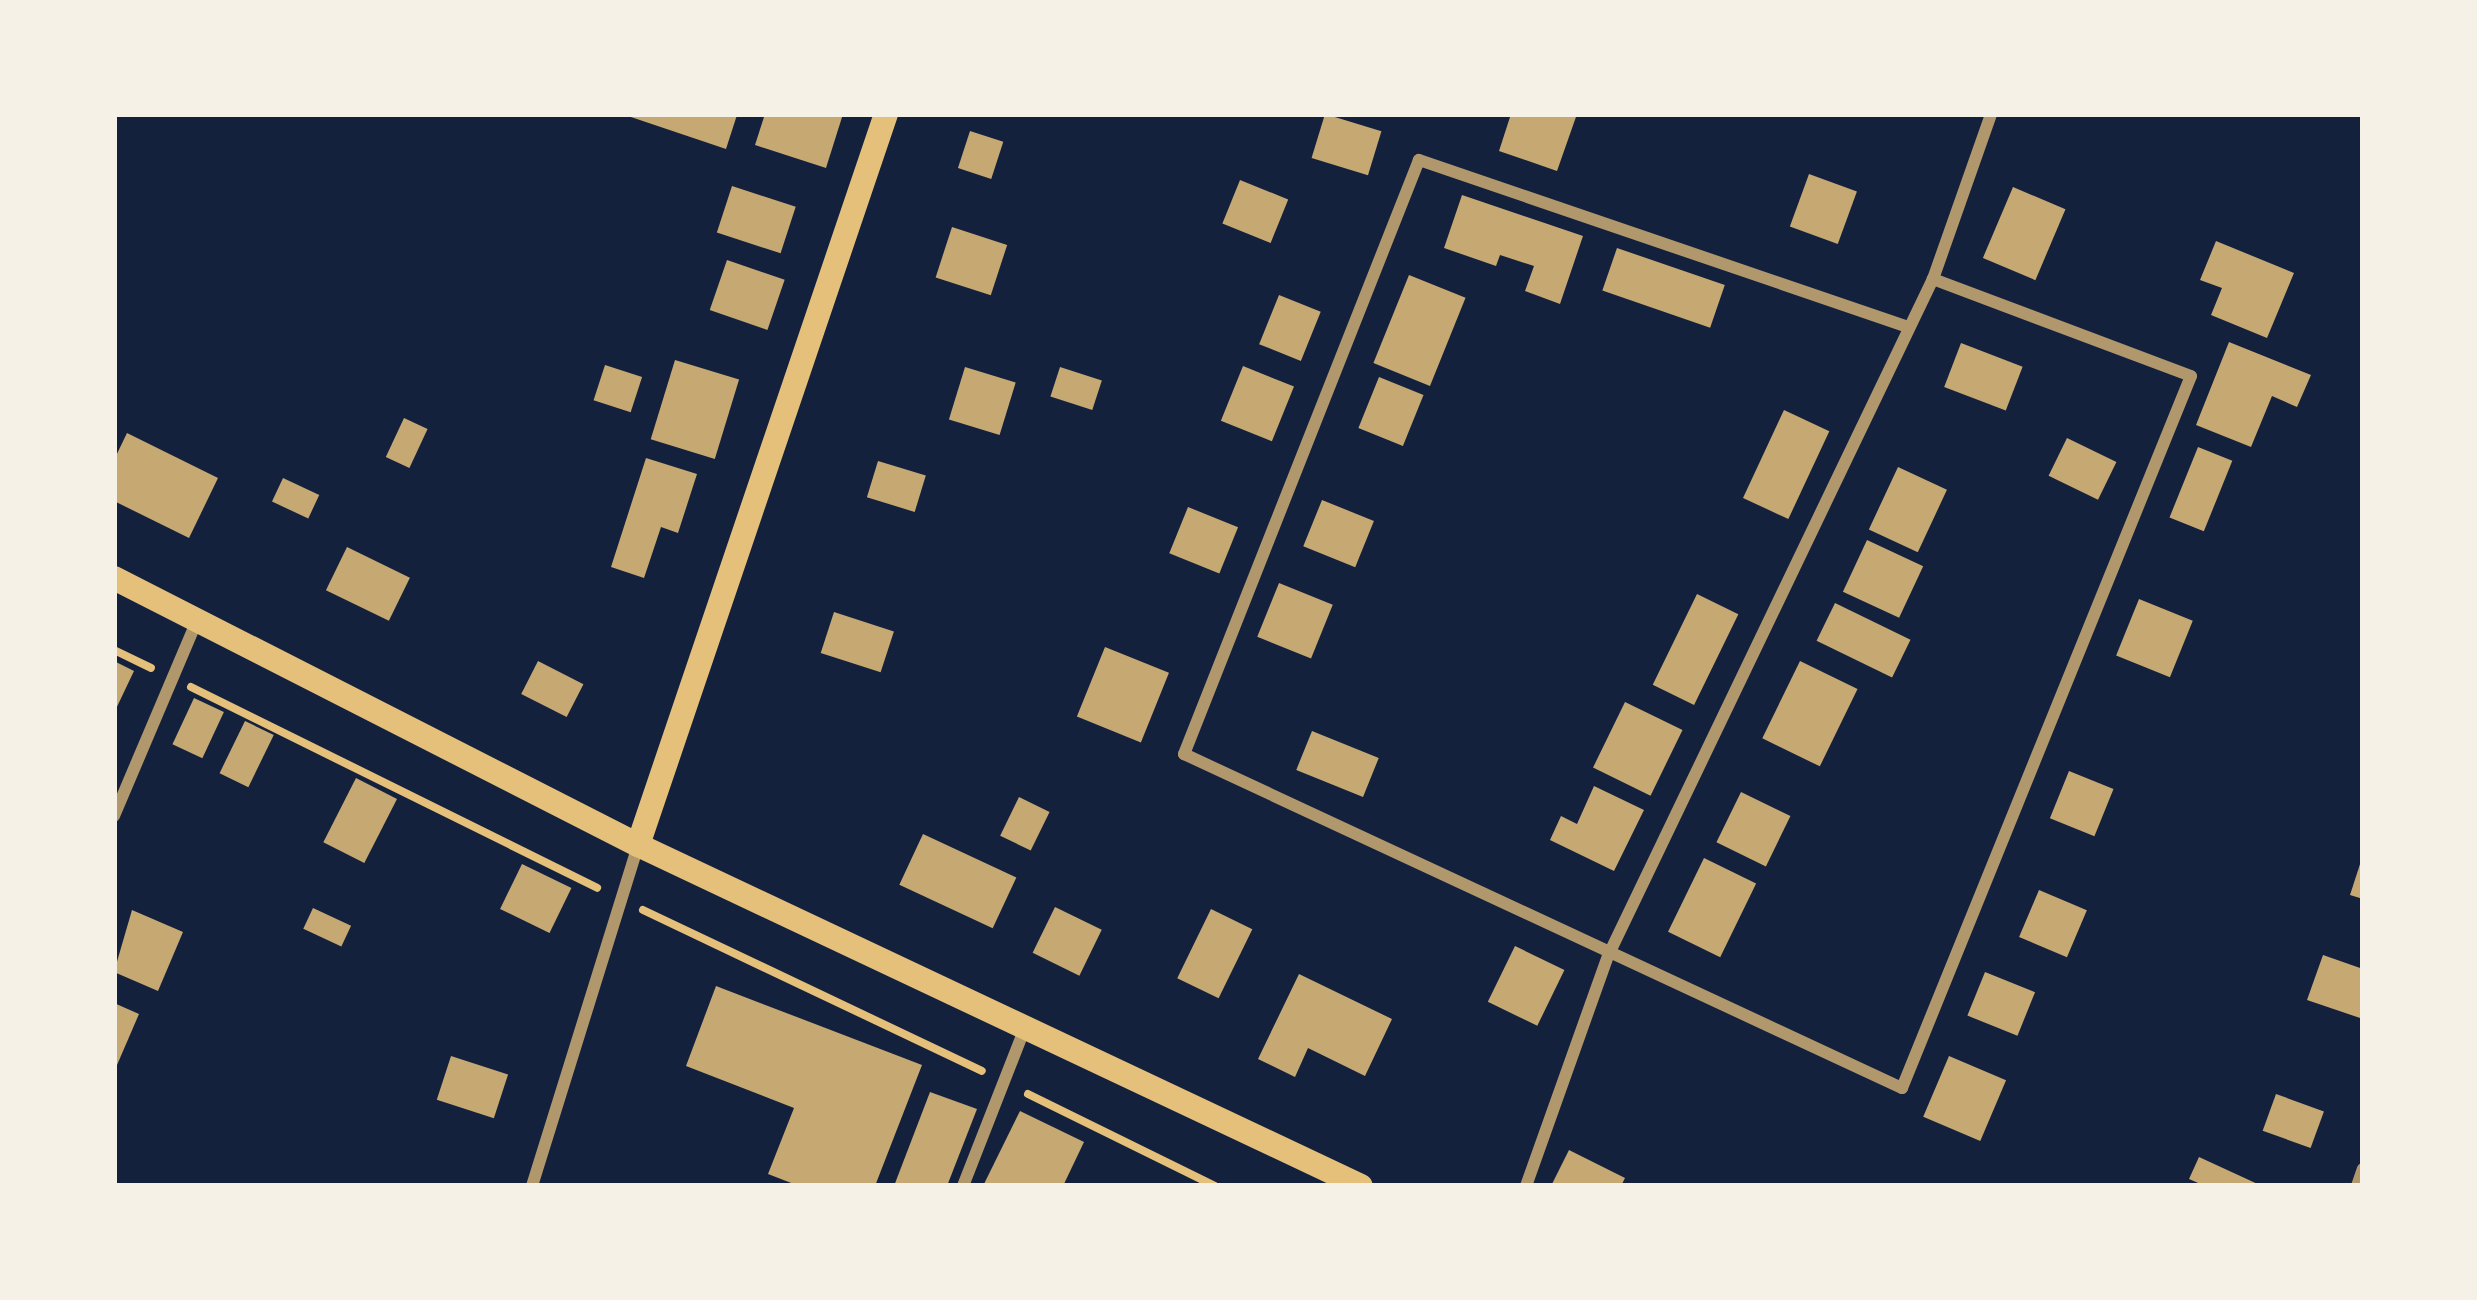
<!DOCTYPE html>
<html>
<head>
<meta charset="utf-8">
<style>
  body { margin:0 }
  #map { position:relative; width:2477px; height:1300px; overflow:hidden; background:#14213d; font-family:"Source Serif 4",serif }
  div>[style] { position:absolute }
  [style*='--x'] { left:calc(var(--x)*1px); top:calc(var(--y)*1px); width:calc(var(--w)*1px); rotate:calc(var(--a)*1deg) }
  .building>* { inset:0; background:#c6a872; transform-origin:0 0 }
  .path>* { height:8px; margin:-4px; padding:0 4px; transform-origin:4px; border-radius:4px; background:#e5c07b }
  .minor>* { height:12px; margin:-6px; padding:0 6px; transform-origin:6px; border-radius:6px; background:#b1986c }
  .secondary>* { height:24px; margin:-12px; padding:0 12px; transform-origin:12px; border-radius:12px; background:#e5c07b }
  span { translate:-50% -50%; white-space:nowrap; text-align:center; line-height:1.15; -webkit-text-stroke:10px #f6f1e7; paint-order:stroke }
  .frame { position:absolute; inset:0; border:117px solid #f6f1e7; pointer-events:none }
</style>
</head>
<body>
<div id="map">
  <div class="building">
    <div style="clip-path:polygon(622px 114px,734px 114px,737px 115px,726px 149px)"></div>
    <div style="clip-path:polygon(765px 114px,843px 114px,826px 168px,755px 145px)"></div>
    <div style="left:1325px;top:114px;width:59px;height:46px;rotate:17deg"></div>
    <div style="clip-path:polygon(1511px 114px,1577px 114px,1557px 171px,1499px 151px)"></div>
    <div style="left:970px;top:131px;width:35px;height:39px;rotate:18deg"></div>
    <div style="left:1809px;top:174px;width:51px;height:56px;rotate:20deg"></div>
    <div style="left:1240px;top:180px;width:52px;height:47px;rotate:22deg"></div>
    <div style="left:732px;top:186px;width:67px;height:49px;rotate:18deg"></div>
    <div style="left:2013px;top:187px;width:57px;height:77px;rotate:23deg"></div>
    <div style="clip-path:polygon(1462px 195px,1583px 236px,1560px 304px,1525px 291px,1534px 266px,1500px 255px,1496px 266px,1444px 248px)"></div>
    <div style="left:952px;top:227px;width:58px;height:53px;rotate:18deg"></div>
    <div style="clip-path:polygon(2216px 241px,2294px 273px,2267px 338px,2211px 315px,2222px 288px,2200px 280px)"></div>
    <div style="left:1617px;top:248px;width:114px;height:45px;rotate:19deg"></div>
    <div style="left:727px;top:260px;width:61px;height:53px;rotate:19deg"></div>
    <div style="left:1409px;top:275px;width:61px;height:95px;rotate:22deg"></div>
    <div style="left:1279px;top:295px;width:45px;height:53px;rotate:22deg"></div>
    <div style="clip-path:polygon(2229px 342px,2311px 375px,2297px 407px,2272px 396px,2251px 447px,2196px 425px)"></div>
    <div style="left:1961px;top:343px;width:66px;height:47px;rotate:21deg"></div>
    <div style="left:675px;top:360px;width:67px;height:83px;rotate:17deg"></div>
    <div style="left:605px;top:365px;width:39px;height:37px;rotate:18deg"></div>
    <div style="left:1243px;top:366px;width:55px;height:59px;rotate:22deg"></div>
    <div style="left:965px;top:367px;width:53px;height:55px;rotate:17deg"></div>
    <div style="left:1060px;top:367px;width:44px;height:31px;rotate:18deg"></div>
    <div style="left:1379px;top:377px;width:48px;height:55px;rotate:22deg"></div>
    <div style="left:1784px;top:410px;width:50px;height:97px;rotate:25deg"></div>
    <div style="left:404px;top:418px;width:26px;height:43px;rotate:25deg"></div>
    <div style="clip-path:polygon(127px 433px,218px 478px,189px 538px,114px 501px,114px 460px)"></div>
    <div style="left:2067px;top:438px;width:55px;height:42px;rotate:26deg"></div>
    <div style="left:2198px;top:447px;width:37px;height:76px;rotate:22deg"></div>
    <div style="clip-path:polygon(646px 458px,697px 474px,678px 533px,661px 527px,644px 578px,611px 567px)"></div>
    <div style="left:878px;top:461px;width:50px;height:38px;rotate:17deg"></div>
    <div style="left:1898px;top:467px;width:54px;height:69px;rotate:25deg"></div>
    <div style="left:283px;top:478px;width:40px;height:26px;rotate:25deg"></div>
    <div style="left:1322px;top:500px;width:56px;height:50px;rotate:22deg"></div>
    <div style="left:1188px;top:507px;width:54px;height:50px;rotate:22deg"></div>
    <div style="left:1867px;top:540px;width:62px;height:57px;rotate:25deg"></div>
    <div style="left:347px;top:547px;width:70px;height:48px;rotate:26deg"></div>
    <div style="left:1279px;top:583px;width:58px;height:58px;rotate:22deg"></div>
    <div style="left:1697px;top:594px;width:46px;height:101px;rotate:26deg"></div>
    <div style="left:2139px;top:599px;width:58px;height:61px;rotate:22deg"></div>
    <div style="left:1835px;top:603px;width:84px;height:42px;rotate:26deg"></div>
    <div style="left:834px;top:612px;width:63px;height:43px;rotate:18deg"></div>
    <div style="left:1105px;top:647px;width:69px;height:75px;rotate:22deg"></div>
    <div style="clip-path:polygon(114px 661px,134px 671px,114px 713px)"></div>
    <div style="left:538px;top:661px;width:51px;height:37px;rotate:27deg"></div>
    <div style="left:1800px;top:661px;width:64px;height:86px;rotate:26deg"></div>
    <div style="left:194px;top:698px;width:33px;height:51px;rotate:25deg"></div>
    <div style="left:1625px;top:702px;width:64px;height:73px;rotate:26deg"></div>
    <div style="left:245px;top:721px;width:32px;height:58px;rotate:26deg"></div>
    <div style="left:1312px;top:731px;width:72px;height:42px;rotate:22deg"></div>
    <div style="left:2069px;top:771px;width:48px;height:51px;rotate:22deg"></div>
    <div style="left:356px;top:778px;width:46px;height:72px;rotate:27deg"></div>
    <div style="clip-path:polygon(1594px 786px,1644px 810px,1614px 871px,1550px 840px,1561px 816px,1577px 824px)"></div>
    <div style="left:1741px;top:792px;width:55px;height:56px;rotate:26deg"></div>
    <div style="left:1019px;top:797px;width:34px;height:43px;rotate:26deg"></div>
    <div style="left:923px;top:834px;width:103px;height:56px;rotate:25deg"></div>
    <div style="left:1704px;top:858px;width:58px;height:82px;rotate:26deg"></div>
    <div style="clip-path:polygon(2362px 858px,2363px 858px,2363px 899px,2350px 895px)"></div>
    <div style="left:522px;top:864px;width:55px;height:50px;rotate:26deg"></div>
    <div style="left:2039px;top:890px;width:52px;height:51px;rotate:23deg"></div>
    <div style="left:1055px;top:907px;width:52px;height:51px;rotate:26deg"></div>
    <div style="left:313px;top:908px;width:42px;height:23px;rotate:25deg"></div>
    <div style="left:1211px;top:909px;width:46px;height:77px;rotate:26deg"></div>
    <div style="clip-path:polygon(132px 910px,183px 932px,158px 991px,114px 972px)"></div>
    <div style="left:1515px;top:946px;width:55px;height:62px;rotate:26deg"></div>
    <div style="clip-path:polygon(2323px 955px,2363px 969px,2363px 1019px,2307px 1000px)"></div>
    <div style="left:1985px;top:972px;width:54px;height:47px;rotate:22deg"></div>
    <div style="clip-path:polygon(1299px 974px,1392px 1019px,1365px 1076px,1308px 1048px,1295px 1077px,1258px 1059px)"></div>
    <div style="clip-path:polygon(716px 986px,922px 1065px,875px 1186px,799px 1186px,768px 1174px,794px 1108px,686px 1066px)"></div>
    <div style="clip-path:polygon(114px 1003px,139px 1014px,114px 1072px)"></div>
    <div style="left:451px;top:1056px;width:60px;height:46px;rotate:18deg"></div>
    <div style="left:1949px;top:1056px;width:62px;height:66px;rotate:23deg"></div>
    <div style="clip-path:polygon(930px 1092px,977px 1109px,947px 1186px,894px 1186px)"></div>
    <div style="left:2276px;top:1094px;width:51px;height:39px;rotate:20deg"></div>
    <div style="clip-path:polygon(1020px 1111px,1084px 1142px,1063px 1186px,983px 1186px)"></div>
    <div style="clip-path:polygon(1569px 1150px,1625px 1178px,1621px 1186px,1551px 1186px)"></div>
    <div style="clip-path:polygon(2199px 1157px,2262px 1186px,2205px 1186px,2189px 1179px)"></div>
  </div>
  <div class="path">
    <div style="--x:114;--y:650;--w:41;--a:25.9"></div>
    <div style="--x:191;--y:687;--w:453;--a:26.3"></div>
    <div style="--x:643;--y:910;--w:375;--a:25.4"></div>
    <div style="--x:1028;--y:1094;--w:208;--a:26.2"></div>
  </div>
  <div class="minor">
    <div style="--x:1908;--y:327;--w:517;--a:-161.14"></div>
    <div style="--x:1419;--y:160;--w:639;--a:111.58"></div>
    <div style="--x:1184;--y:754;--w:792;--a:24.95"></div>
    <div style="--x:1902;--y:1088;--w:768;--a:-67.91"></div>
    <div style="--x:2191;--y:376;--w:276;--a:-159.4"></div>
    <div style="--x:114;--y:816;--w:215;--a:-67"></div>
    <div style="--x:532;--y:1186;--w:357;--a:-72.7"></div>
    <div style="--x:963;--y:1186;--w:173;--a:-68.6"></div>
    <div style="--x:1526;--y:1186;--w:244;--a:-70.4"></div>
    <div style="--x:1608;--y:956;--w:751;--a:-64.36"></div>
    <div style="--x:1933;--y:279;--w:175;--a:-70.6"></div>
    <div style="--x:2357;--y:1186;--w:18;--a:-71"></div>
  </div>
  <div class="secondary">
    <div style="--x:114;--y:578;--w:588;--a:27"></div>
    <div style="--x:638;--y:845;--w:799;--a:25.25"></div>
    <div style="--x:638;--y:845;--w:772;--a:-71.26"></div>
  </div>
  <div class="frame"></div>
</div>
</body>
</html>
